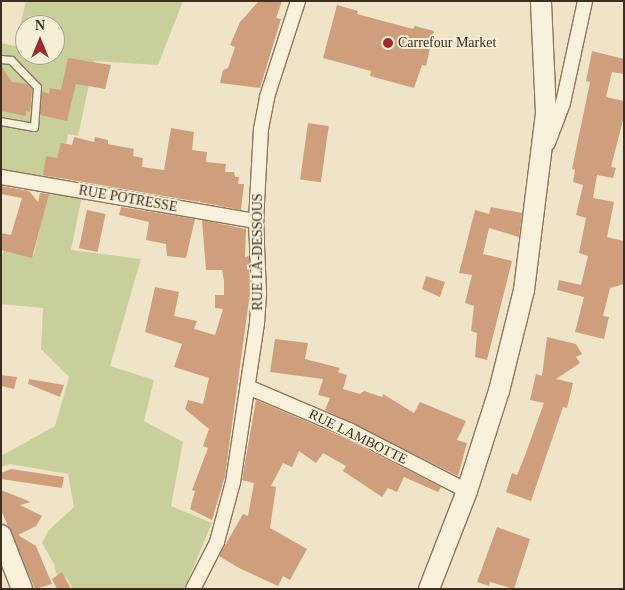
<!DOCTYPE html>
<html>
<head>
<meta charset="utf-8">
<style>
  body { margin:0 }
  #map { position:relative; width:625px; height:590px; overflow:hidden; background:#f0e4c8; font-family:Georgia,serif }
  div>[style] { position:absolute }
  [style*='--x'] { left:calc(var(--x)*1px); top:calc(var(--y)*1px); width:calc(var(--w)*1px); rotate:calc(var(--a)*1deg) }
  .green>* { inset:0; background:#c9cf9b }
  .building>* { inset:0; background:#cf9f7d; transform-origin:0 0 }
  .roads { filter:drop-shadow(1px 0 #8d765c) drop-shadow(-1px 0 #8d765c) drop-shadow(0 1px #8d765c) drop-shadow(0 -1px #8d765c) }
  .lane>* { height:7px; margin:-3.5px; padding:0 3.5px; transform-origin:3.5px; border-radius:3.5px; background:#faf1dc }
  .street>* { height:14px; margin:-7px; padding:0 7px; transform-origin:7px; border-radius:7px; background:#faf1dc }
  .secondary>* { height:20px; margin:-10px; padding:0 10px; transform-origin:10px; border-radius:10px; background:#faf1dc }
  .dots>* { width:14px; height:14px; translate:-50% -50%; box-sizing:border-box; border:2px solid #f7eed8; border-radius:50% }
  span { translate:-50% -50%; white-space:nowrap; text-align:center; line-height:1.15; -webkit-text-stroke:4px #f7eed8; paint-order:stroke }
  .poi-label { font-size:14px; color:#3d2e20 }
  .left { translate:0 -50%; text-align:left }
  .street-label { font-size:14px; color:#3d2e20 }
  .frame { position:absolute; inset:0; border:2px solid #3d2e20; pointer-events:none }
  .north { position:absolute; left:15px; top:15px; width:50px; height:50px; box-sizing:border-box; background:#f7eed8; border:1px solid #ada18e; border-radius:50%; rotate:0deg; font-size:14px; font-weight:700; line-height:20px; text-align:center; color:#3d2e20 }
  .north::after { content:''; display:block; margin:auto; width:18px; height:22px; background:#9e2a2b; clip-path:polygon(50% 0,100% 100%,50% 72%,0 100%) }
</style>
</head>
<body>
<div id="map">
  <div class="green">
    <div style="clip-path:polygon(evenodd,26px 1px,183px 1px,158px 65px,94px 61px,78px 136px,68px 134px,59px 182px,1px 172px,1px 43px,15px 46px,26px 1px,25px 25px,55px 25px,55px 55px,25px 55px,25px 25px)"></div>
    <div style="clip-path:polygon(49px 188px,82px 196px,71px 250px,141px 259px,110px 366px,154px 380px,144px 421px,183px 442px,171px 506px,212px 523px,184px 589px,73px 589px,66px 577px,58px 580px,54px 564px,42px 543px,49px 530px,74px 507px,68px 474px,10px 464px,1px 467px,1px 456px,55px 426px,69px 377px,41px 349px,43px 308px,1px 304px,1px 258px,5px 248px,34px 254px)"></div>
  </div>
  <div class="building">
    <div style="clip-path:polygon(259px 1px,282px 1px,276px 18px,281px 19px,260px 88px,220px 83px,223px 70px,228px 68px,235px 47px,230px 45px,240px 22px)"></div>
    <div style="clip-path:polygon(337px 5px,358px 11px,357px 14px,413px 29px,415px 26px,434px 31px,426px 66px,422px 65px,414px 88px,370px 76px,371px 71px,323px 58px)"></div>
    <div style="clip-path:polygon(592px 51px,624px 59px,624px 74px,612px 72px,606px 97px,624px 101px,624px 116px,611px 167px,616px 168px,613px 178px,597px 175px,593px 198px,614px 202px,607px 237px,624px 241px,624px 284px,610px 288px,603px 316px,609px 317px,604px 339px,575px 332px,584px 297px,557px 290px,559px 280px,581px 285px,588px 256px,579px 253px,586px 218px,576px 215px,583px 185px,573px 182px,575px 170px,572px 169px,590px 82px,586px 81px)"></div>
    <div style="clip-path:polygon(68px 58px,111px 65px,105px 89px,76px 84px,67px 121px,40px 115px,42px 91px,49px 94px,50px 88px,61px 90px)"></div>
    <div style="clip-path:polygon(1px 66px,12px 82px,27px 84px,32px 89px,30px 112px,26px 111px,26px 116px,1px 111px)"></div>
    <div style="left:308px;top:123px;width:21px;height:57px;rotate:8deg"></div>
    <div style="clip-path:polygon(171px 128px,194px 132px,192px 150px,207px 152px,206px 162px,226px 164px,225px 172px,234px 172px,235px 177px,239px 177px,238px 184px,244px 184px,241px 210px,200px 202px,200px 200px,199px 202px,43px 175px,46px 156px,57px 158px,61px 143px,72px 145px,74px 137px,94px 142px,95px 137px,108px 140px,108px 144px,134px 149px,133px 156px,143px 158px,142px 167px,164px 170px)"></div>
    <div style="clip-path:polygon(1px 186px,29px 191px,38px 202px,40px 193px,49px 194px,32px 258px,1px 250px,1px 233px,11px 235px,22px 198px,1px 194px)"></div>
    <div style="clip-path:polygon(121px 207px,195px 219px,186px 258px,167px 256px,166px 244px,146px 240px,149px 222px,119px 215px)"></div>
    <div style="clip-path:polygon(491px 207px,522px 213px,519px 237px,489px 228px,483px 254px,512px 261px,487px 360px,475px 357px,477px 333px,471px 331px,474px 306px,465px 303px,472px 275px,459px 273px,475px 210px,489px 214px)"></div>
    <div style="left:87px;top:210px;width:19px;height:39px;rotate:12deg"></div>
    <div style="clip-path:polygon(202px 220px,246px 229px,245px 257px,249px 256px,250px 293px,225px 476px,212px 520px,190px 509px,195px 491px,192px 490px,208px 448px,203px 446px,209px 429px,185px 409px,188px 400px,203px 404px,209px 378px,174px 367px,182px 344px,145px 332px,155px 287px,179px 292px,174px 316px,197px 321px,194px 329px,215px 335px,223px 309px,215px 308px,215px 295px,224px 295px,224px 281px,222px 270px,206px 270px)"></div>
    <div style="clip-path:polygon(426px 276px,445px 282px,440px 297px,422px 289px)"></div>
    <div style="clip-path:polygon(547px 337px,576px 344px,582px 354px,576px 357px,580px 363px,556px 379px,573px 383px,567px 408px,563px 407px,531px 501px,506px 492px,512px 473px,517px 475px,524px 458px,544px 403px,530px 400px,536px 374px,542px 376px)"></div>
    <div style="clip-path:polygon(275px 339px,308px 343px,305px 359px,340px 368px,338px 372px,347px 375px,343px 389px,360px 394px,364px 391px,382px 397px,383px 394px,414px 413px,420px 402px,466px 421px,457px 440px,467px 443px,458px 476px,325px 410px,330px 398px,318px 395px,323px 379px,270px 372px)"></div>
    <div style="clip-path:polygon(1px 375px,17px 377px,14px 389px,1px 386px)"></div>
    <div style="clip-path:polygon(29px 379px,64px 385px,60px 397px,28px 384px)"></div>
    <div style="clip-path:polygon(256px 400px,345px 438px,441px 487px,438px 492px,404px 477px,397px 492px,388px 488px,382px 497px,343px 471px,346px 466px,323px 453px,316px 463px,299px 451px,292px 467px,283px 463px,271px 486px,276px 487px,270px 528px,307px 549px,290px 580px,283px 576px,278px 586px,239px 568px,219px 556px,243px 514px,248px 516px,254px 483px,242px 480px)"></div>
    <div style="clip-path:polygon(11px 469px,64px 477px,62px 488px,1px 479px,1px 473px)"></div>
    <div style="clip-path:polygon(1px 490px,31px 502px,20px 505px,42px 516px,36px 526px,18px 535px,36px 546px,52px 584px,35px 589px,1px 510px)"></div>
    <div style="clip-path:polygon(497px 527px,530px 539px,514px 589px,490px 582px,489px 586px,477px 582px)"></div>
    <div style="clip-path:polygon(62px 572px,71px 589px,57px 589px,52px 579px)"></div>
  </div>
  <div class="roads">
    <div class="lane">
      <div style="--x:1;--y:59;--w:10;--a:6"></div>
      <div style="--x:11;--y:60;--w:37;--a:46"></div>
      <div style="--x:37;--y:87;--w:40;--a:94.3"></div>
      <div style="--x:34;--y:127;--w:34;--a:-170"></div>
    </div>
    <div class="street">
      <div style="--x:548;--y:143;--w:43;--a:-69.4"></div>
      <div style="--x:563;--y:103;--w:104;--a:-77.8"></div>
      <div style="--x:1;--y:177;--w:259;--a:9.8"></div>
      <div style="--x:248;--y:387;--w:110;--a:23.1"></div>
      <div style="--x:349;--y:430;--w:133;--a:27.3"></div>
      <div style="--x:193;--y:589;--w:53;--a:-62.9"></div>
      <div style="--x:217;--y:542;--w:62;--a:-75.1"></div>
      <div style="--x:233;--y:482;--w:161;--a:-81.4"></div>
      <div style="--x:257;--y:323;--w:30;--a:-86"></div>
      <div style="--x:259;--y:293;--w:72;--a:-92.4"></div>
      <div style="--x:256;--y:221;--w:92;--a:-86.9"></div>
      <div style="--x:261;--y:129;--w:33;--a:-79"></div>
      <div style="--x:267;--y:97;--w:101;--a:-72.1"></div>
    </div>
    <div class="secondary">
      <div style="--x:1;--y:535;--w:58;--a:68.7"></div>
      <div style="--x:429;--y:589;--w:105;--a:-68.8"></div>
      <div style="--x:467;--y:491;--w:105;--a:-72.3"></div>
      <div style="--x:499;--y:391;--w:104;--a:-76.1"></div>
      <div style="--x:524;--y:290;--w:178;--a:-82.9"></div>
      <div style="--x:546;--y:113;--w:112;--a:-92.6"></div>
    </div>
  </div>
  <div class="dots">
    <div style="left:388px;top:43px;background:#9e2a2b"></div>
  </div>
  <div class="poi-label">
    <span class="left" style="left:398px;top:43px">Carrefour Market</span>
  </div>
  <div class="street-label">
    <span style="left:128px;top:199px;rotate:10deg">RUE POTRESSE</span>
    <span style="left:258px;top:252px;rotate:-90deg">RUE LÀ-DESSOUS</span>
    <span style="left:358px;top:437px;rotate:26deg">RUE LAMBOTTE</span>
  </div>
  <div class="frame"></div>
  <div class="north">N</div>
</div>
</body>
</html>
